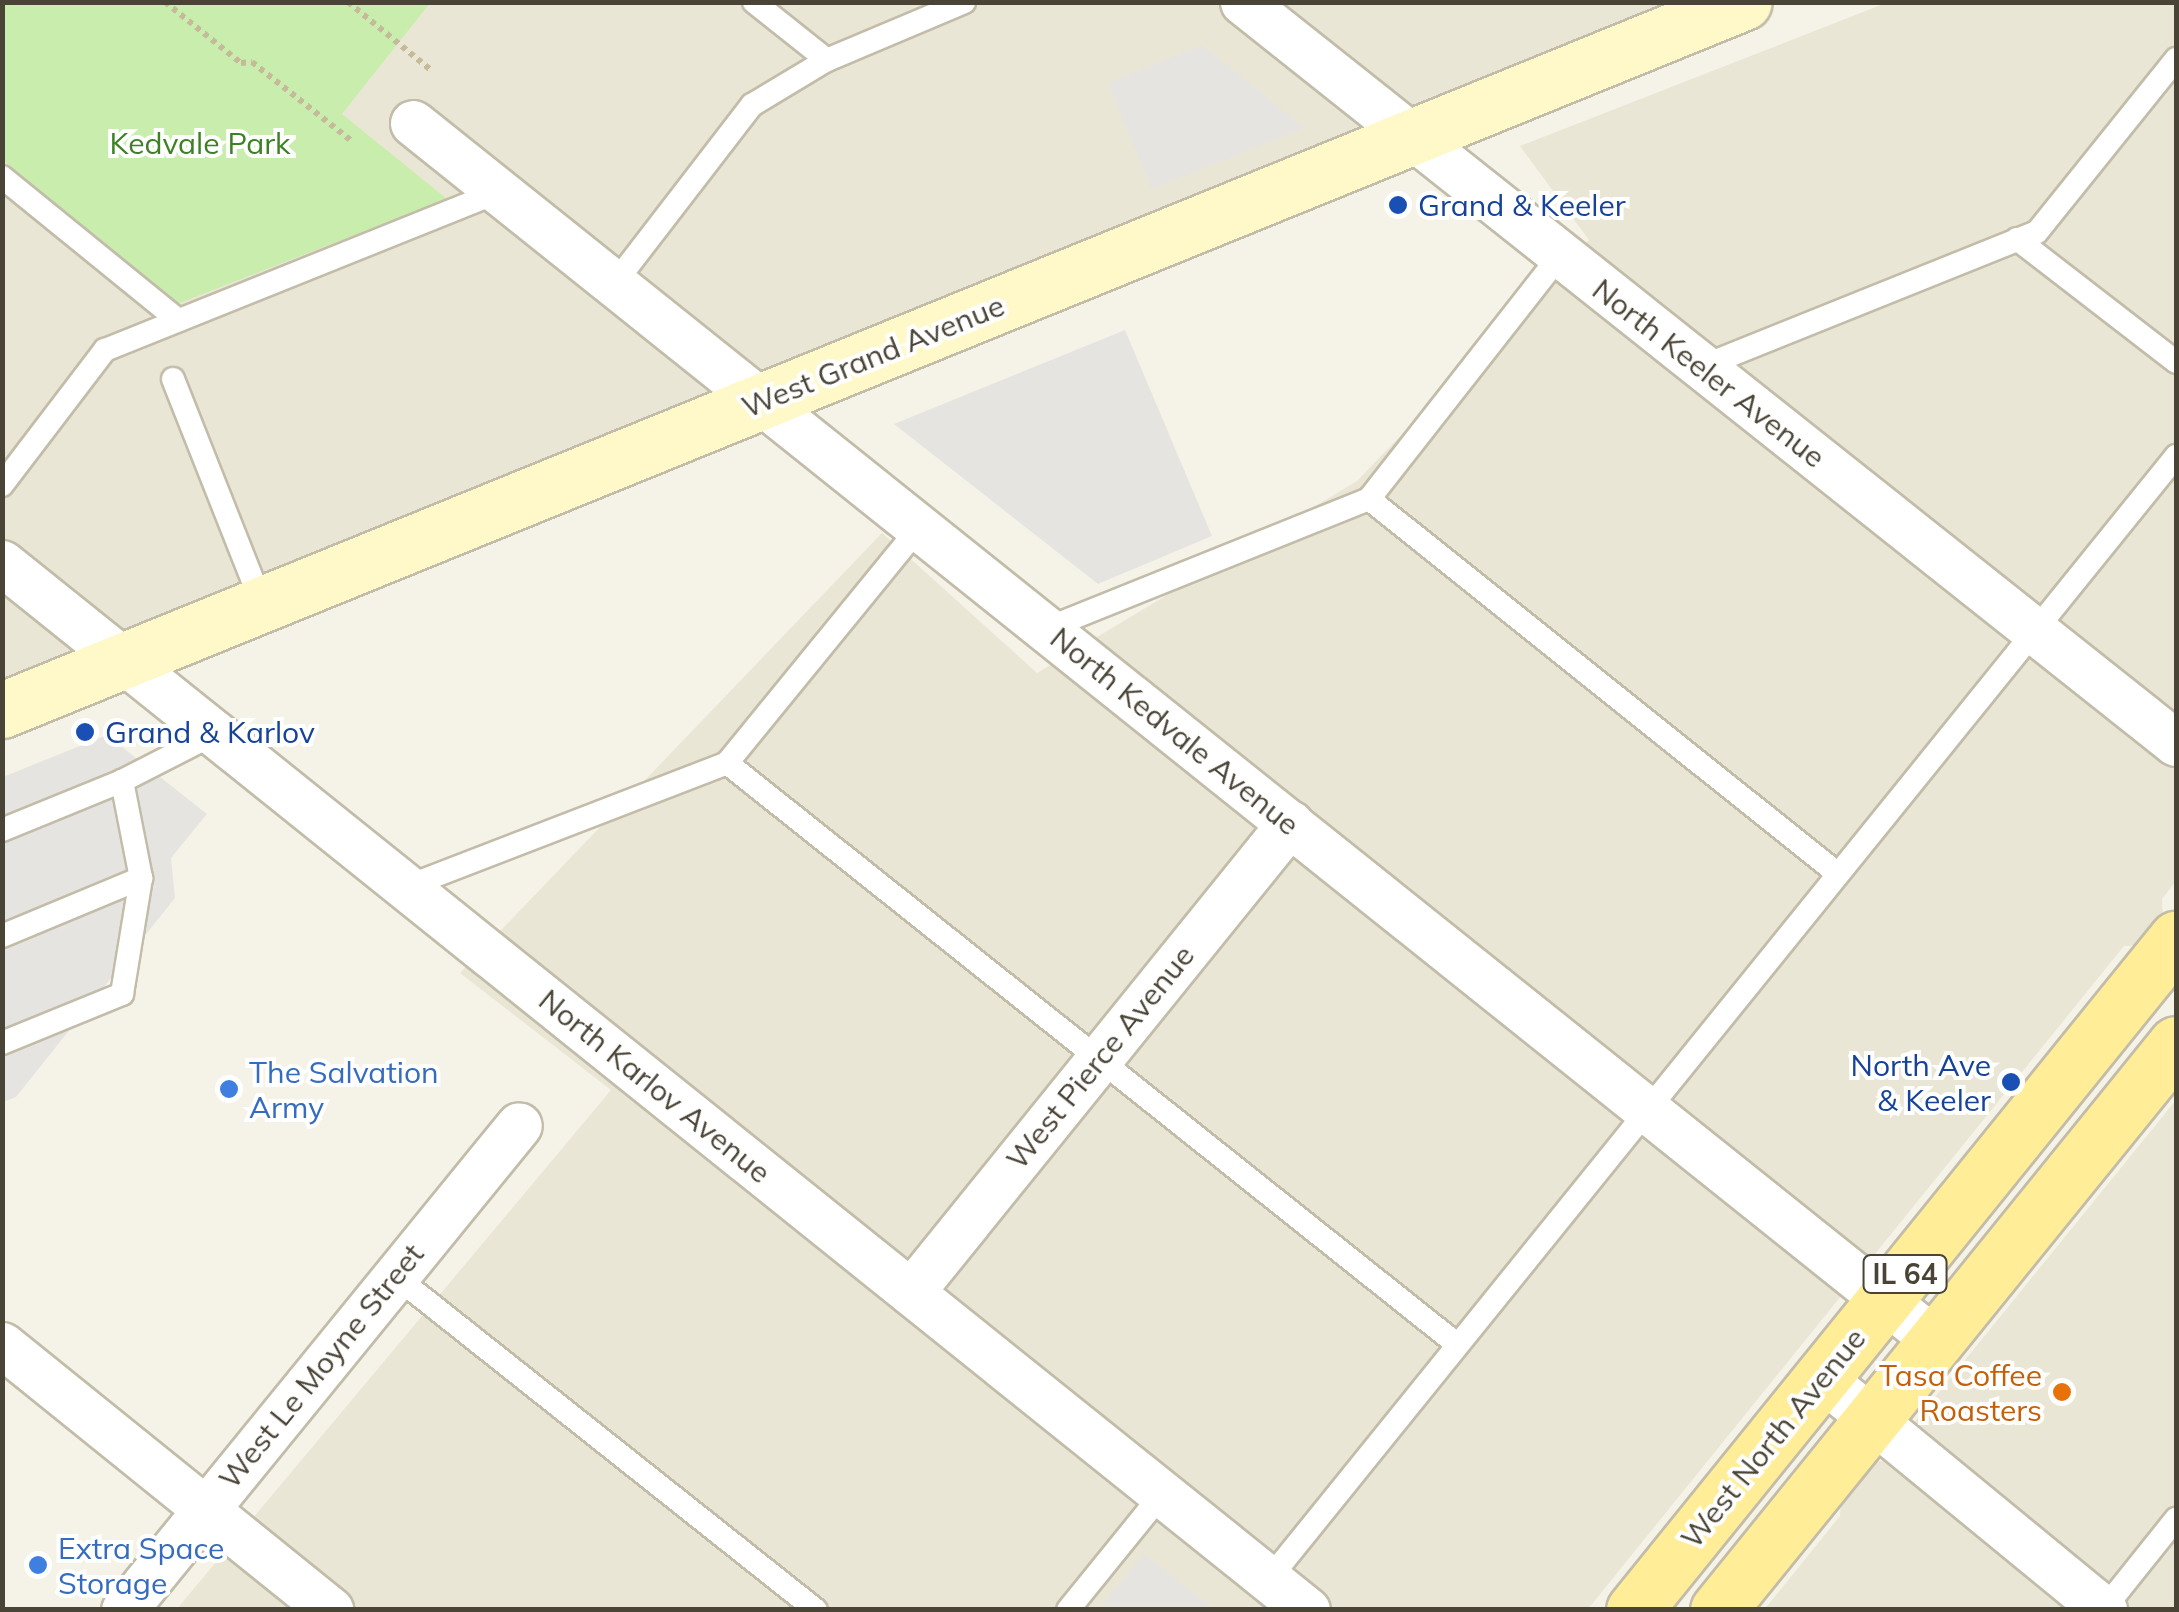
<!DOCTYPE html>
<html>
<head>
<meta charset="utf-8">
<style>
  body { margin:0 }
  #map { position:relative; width:2179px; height:1612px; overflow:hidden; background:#f5f3e8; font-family:Mulish,sans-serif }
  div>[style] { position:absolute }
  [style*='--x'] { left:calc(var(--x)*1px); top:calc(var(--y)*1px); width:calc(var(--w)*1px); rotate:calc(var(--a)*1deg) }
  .residential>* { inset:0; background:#eae6d5 }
  .green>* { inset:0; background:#c9edad }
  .parking>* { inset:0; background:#e6e4e0 }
  .path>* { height:6px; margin-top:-3px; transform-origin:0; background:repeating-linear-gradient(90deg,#c5ba99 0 5px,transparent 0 10px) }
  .roads { filter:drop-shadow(2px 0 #c2bca9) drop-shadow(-2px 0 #c2bca9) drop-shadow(0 2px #c2bca9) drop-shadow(0 -2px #c2bca9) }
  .service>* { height:22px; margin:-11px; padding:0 11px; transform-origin:11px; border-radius:11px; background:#fff }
  .minor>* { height:45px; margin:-22.5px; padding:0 22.5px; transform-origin:22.5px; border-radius:22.5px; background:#fff }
  .secondary>* { height:55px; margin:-27.5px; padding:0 27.5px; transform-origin:27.5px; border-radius:27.5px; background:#fff8c8 }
  .primary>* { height:55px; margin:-27.5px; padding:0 27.5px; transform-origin:27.5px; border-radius:27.5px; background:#ffed97 }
  .dots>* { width:28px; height:28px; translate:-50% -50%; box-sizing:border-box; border:5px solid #fff; border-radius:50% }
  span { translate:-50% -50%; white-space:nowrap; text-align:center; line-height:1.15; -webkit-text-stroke:8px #fff; paint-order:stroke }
  .shield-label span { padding:2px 8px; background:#fff; border:2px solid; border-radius:8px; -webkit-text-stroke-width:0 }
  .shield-label { font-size:28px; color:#4a4436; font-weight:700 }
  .park-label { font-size:30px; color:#3c8223 }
  .transit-label { font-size:30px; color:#164399 }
  .left { translate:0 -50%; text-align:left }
  .right { translate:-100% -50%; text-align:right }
  .street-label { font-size:30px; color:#4a4436 }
  .shop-label { font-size:30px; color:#366cbe }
  .food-label { font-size:30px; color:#c56008 }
  .frame { position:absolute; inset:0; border:5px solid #4a4436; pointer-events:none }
</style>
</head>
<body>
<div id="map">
  <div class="residential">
    <div style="clip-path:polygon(3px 3px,1669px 3px,3px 678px)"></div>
    <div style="clip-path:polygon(1886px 3px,2176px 3px,2176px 881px,2162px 899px,2163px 919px,2142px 945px,2124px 946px,1588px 1609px,176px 1610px,611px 1090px,460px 973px,882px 533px,1037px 673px,1357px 481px,1589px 240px,1520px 146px)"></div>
    <div style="clip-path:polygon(2176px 1100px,2176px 1609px,1764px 1610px,1840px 1516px,1841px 1500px,1870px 1462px,1883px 1461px)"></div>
  </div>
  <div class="green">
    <div style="clip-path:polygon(2px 3px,430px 3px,342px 114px,447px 199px,177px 304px,3px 160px)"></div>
  </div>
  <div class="parking">
    <div style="clip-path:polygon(1202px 45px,1304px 128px,1152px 189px,1108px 83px)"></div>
    <div style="clip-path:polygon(1125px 330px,1212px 536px,1098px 584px,894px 424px)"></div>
    <div style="clip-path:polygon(107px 735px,207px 814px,171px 858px,175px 898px,16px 1097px,3px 1102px,3px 777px)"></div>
    <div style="clip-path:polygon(1144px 1554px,1214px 1609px,1099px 1609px)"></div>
  </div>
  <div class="path">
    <div style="--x:165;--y:2;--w:97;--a:38.8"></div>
    <div style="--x:241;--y:63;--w:11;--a:-5"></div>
    <div style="--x:252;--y:62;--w:129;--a:38.4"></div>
    <div style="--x:348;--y:2;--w:109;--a:39.4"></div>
  </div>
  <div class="roads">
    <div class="service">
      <div style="--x:754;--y:2;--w:93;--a:38.5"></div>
      <div style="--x:2;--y:177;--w:227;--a:39.1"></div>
      <div style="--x:2017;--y:239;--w:201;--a:37.7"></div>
      <div style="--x:614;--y:284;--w:226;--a:-52.4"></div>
      <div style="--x:752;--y:105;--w:87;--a:-31"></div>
      <div style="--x:827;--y:60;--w:149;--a:-22.9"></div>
      <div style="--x:1701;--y:367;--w:362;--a:-21.9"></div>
      <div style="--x:2037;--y:232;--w:222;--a:-51.2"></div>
      <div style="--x:173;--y:379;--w:242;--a:68.4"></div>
      <div style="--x:2;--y:485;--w:170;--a:-52.7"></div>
      <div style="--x:105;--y:350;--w:426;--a:-21.9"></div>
      <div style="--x:1369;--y:499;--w:600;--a:38.64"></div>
      <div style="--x:1048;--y:628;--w:346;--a:-21.9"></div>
      <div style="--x:1369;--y:499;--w:310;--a:-51.9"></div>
      <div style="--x:727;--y:763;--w:934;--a:38.53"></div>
      <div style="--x:2;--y:830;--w:130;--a:-22.2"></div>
      <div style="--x:122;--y:781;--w:106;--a:-27.1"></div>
      <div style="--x:406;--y:887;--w:344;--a:-21.1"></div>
      <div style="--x:727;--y:763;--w:306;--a:-50.8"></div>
      <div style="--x:2;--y:936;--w:151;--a:-22.6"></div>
      <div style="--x:2;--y:1043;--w:130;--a:-22.2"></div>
      <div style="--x:122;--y:994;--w:118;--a:-80.7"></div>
      <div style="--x:141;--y:878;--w:99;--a:-101.1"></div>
      <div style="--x:395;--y:1276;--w:537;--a:38.43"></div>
      <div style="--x:1269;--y:1579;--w:1444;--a:-51.07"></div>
      <div style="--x:1068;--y:1610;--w:149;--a:-51"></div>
      <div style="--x:2103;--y:1610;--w:117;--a:-51.3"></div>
    </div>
    <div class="minor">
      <div style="--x:1243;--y:2;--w:1191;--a:38.46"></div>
      <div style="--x:413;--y:123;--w:1950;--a:38.65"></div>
      <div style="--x:2;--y:563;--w:1673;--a:38.74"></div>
      <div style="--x:911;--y:1292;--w:603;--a:-51.06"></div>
      <div style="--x:2;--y:1345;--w:422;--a:38.9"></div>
      <div style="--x:1822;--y:1378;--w:365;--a:39.4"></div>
      <div style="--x:124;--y:1610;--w:625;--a:-50.84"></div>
    </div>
    <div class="secondary">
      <div style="--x:2;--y:710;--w:1880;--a:-22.12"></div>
    </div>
    <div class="primary">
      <div style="--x:1634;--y:1610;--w:863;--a:-51.07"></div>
      <div style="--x:1718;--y:1610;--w:728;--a:-51.02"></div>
    </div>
  </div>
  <div class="dots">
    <div style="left:1398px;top:205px;background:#1a4fb4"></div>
    <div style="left:85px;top:732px;background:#1a4fb4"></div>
    <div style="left:2011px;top:1082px;background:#1a4fb4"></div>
    <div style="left:229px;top:1089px;background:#3f7fe0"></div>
    <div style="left:2062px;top:1392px;background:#e8710a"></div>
    <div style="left:38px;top:1565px;background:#3f7fe0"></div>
  </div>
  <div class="shield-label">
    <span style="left:1905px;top:1274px">IL 64</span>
  </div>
  <div class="park-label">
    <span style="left:200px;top:143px">Kedvale Park</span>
  </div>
  <div class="transit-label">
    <span class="left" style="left:1418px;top:205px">Grand &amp; Keeler</span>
    <span class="left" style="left:105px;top:732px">Grand &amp; Karlov</span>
    <span class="right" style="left:1991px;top:1082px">North Ave<br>&amp; Keeler</span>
  </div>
  <div class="street-label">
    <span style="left:873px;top:356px;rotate:-22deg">West Grand Avenue</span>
    <span style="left:1709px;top:373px;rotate:38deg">North Keeler Avenue</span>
    <span style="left:1175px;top:731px;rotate:39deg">North Kedvale Avenue</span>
    <span style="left:1100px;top:1057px;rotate:-51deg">West Pierce Avenue</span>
    <span style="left:655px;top:1086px;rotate:39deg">North Karlov Avenue</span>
    <span style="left:321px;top:1366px;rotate:-51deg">West Le Moyne Street</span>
    <span style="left:1773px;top:1438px;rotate:-51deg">West North Avenue</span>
  </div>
  <div class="shop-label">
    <span class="left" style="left:249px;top:1089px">The Salvation<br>Army</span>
    <span class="left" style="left:58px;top:1565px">Extra Space<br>Storage</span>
  </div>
  <div class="food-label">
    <span class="right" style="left:2042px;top:1392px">Tasa Coffee<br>Roasters</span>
  </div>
  <div class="frame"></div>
</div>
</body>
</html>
